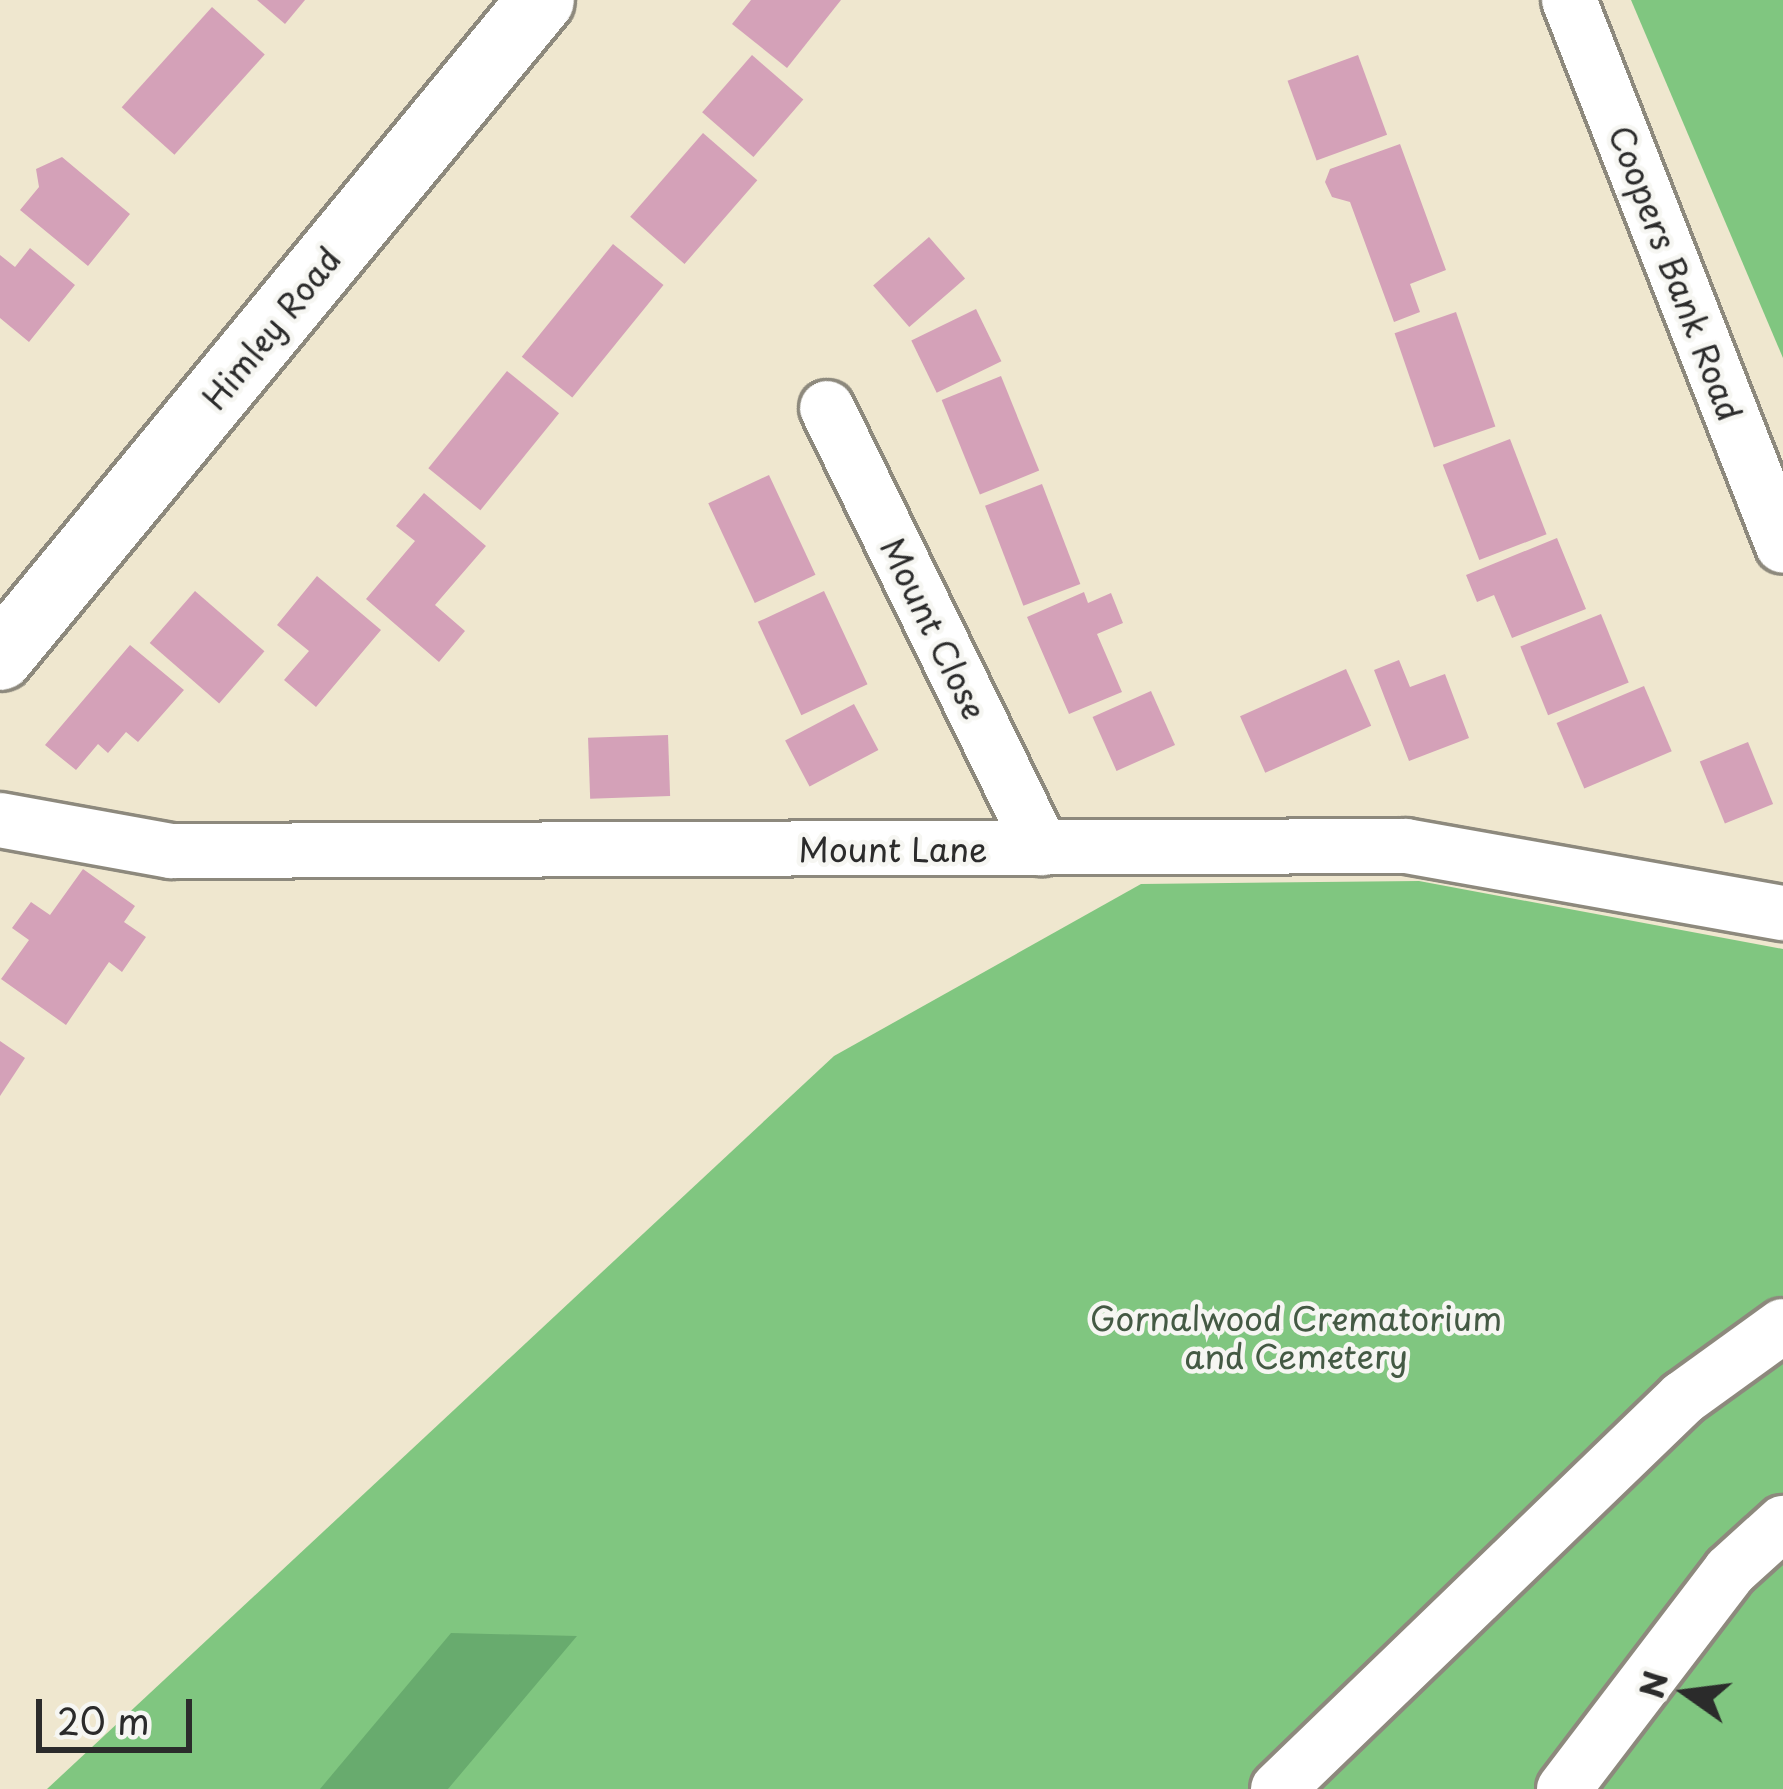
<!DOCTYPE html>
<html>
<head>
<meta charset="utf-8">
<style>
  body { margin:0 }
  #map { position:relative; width:1783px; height:1789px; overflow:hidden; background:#efe7cf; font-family:"Playpen Sans",sans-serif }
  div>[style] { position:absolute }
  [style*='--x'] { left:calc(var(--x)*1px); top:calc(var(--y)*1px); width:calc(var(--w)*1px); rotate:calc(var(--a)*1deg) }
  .green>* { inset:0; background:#80c680 }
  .forest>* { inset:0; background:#68ab6e }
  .building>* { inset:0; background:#d4a1b8; transform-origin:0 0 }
  .roads { filter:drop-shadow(3px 0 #8d897d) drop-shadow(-3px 0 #8d897d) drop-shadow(0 3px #8d897d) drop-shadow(0 -3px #8d897d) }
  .minor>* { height:54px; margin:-27px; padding:0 27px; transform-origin:27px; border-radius:27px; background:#fff }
  .major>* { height:66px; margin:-33px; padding:0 33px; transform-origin:33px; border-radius:33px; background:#fff }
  span { translate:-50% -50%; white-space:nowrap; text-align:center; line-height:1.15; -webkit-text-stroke:9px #f6f6f2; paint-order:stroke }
  .street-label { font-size:33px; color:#2b2b2b }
  .park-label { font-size:33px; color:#445a44 }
  .north { position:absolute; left:1627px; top:1633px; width:120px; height:120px; -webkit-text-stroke:9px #f6f6f2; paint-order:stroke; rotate:284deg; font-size:33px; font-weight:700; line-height:48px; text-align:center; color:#2b2b2b }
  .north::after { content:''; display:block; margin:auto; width:42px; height:54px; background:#2b2b2b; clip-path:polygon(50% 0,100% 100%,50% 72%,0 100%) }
  .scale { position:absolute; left:36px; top:1699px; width:156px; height:54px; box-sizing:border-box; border:6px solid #2b2b2b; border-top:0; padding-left:15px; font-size:36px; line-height:42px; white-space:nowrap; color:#2b2b2b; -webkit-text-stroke:9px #f6f6f2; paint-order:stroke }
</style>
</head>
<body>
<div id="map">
  <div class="green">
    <div style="clip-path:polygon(1631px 0,1783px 0,1783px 358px)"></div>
    <div style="clip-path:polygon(1419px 881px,1783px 949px,1783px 1789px,47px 1789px,834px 1056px,1141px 884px)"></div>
  </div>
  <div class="forest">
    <div style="clip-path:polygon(451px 1633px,577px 1636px,448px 1789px,320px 1789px)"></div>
  </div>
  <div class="building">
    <div style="clip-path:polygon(257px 0,305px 0,285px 24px)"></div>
    <div style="clip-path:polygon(751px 0,841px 0,787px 68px,732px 24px)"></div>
    <div style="left:212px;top:7px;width:71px;height:135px;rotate:42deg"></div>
    <div style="left:752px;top:55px;width:68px;height:76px;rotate:41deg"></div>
    <div style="left:1358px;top:55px;width:85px;height:75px;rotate:70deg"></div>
    <div style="left:703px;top:133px;width:72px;height:111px;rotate:41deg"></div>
    <div style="clip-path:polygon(1400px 144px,1446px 270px,1410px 284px,1420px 312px,1394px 322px,1350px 202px,1332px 197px,1325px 182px,1330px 169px)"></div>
    <div style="clip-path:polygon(62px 157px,130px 214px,88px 266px,20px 210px,39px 187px,36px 169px)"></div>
    <div style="left:929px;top:237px;width:55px;height:74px;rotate:49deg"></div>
    <div style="left:613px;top:244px;width:65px;height:145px;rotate:39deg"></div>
    <div style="clip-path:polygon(30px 248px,75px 285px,29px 342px,0 318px,0 255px,15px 267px)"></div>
    <div style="left:976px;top:309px;width:58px;height:72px;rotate:64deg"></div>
    <div style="left:1456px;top:312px;width:121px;height:65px;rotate:71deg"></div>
    <div style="left:507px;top:371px;width:67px;height:125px;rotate:39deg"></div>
    <div style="left:1001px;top:376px;width:102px;height:64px;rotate:68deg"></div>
    <div style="left:1510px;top:439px;width:102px;height:72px;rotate:69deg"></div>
    <div style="left:769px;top:475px;width:110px;height:67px;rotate:65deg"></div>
    <div style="left:1042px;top:484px;width:107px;height:61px;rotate:69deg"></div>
    <div style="clip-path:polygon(424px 493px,486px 546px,435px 605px,465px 631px,439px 662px,366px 599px,415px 541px,396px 526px)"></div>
    <div style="clip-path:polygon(1557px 538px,1586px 609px,1512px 638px,1494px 595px,1477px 602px,1466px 575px)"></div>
    <div style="clip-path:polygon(317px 576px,381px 630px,316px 707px,284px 680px,309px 651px,277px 625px)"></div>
    <div style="left:195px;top:591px;width:92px;height:69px;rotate:41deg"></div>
    <div style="left:824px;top:591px;width:103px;height:73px;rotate:65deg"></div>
    <div style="clip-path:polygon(1084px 592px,1088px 603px,1111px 593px,1123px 623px,1097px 634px,1122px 692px,1069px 714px,1027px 617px)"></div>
    <div style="left:1601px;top:614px;width:74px;height:87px;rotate:68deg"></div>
    <div style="clip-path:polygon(130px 645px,184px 690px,138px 742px,126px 732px,108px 753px,98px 744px,76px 770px,45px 745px)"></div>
    <div style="clip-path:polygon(1399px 660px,1410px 687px,1445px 674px,1469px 738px,1409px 761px,1374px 670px)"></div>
    <div style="left:1346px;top:669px;width:62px;height:116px;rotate:66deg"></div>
    <div style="left:1644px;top:686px;width:71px;height:95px;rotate:67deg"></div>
    <div style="left:1151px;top:691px;width:59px;height:64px;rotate:66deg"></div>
    <div style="left:854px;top:704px;width:52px;height:78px;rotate:62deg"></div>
    <div style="left:668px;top:735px;width:61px;height:80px;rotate:88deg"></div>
    <div style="left:1748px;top:742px;width:67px;height:52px;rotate:68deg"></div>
    <div style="clip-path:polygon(83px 869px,135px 906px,124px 922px,146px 937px,122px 972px,109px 962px,66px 1025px,1px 979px,29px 940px,12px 928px,31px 902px,50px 915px)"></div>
    <div style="clip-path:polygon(0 1041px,25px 1058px,0 1096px)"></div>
  </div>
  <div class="roads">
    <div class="minor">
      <div style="--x:1569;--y:0;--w:586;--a:68.6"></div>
      <div style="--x:827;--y:408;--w:490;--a:64"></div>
      <div style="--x:0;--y:820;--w:174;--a:10.3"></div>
      <div style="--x:171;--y:851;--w:1235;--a:-0.23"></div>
      <div style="--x:1406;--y:846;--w:383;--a:10.1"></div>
      <div style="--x:1278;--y:1789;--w:563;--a:-43.99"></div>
      <div style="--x:1683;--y:1398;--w:123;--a:-35.8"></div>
      <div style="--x:1564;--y:1789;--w:274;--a:-52.7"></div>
      <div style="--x:1730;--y:1571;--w:72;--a:-42.2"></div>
    </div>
    <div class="major">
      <div style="--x:0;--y:657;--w:851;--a:-50.53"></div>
    </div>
  </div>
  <div class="street-label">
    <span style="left:1676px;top:273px;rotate:69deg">Coopers Bank Road</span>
    <span style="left:271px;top:328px;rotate:-51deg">Himley Road</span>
    <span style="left:934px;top:628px;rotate:64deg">Mount Close</span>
    <span style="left:893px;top:849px">Mount Lane</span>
  </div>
  <div class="park-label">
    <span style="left:1296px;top:1337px">Gornalwood Crematorium<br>and Cemetery</span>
  </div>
  <div class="north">N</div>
  <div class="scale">20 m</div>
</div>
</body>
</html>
